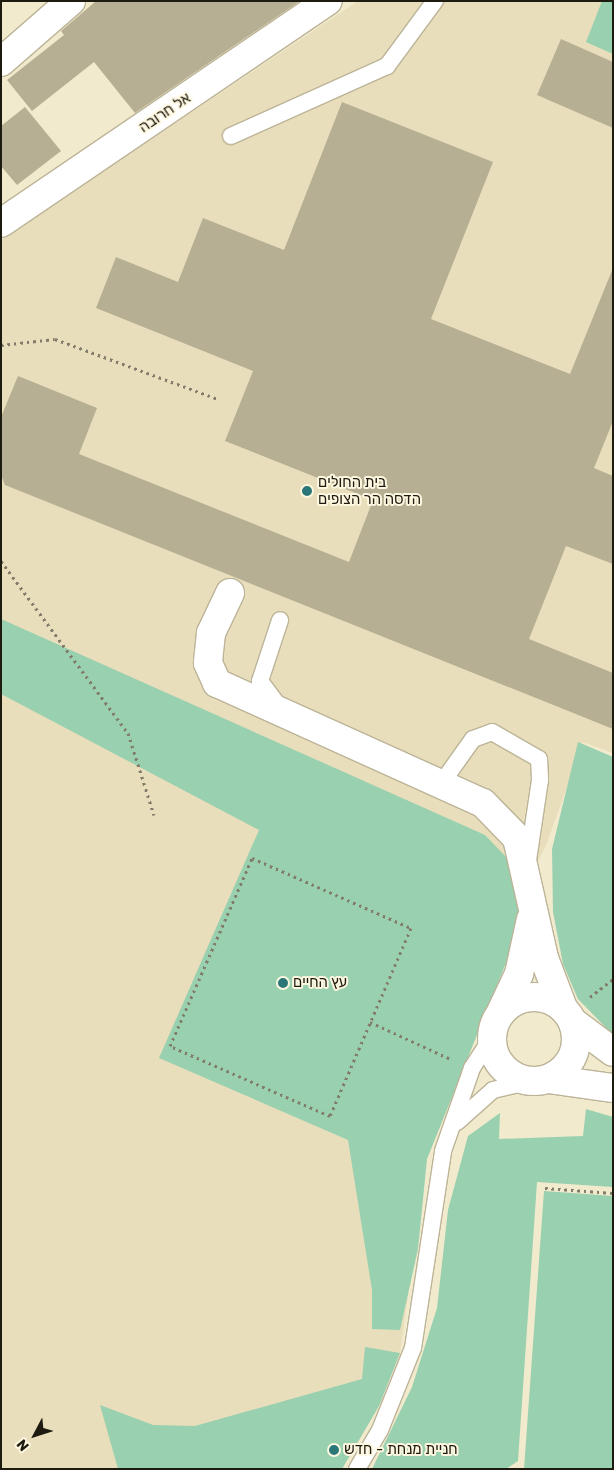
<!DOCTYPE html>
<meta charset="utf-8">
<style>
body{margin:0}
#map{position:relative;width:614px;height:1470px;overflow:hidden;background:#f2eacd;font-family:Rubik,"Noto Sans Hebrew",sans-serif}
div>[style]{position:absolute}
.built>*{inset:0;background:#e9debb}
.green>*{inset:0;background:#98d0b0}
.building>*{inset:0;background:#b7af94}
.path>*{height:3px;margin-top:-1.5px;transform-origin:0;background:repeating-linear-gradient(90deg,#827d6a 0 2.5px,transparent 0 6.5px)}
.roads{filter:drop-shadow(1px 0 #bcb498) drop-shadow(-1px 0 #bcb498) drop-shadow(0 1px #bcb498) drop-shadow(0 -1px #bcb498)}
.lane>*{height:16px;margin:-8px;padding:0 8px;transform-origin:8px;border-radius:8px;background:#fff}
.street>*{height:28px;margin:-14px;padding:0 14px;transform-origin:14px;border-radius:14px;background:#fff}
.street>.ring{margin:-14px;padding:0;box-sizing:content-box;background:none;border:28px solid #fff;border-radius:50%}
.dots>*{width:14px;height:14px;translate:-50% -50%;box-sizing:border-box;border:2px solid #fef7e0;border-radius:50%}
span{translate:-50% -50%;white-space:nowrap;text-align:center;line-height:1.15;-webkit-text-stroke:4px #fef7e0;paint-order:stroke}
.street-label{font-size:15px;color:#1d1a10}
.poi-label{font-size:15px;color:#1d1a10}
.left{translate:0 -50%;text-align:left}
.frame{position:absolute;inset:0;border:2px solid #1d1a10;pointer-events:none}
.north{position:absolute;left:10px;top:1410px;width:50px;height:50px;-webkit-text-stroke:4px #fef7e0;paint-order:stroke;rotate:230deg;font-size:14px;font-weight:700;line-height:20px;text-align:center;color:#1d1a10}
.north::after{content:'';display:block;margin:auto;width:18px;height:22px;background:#1d1a10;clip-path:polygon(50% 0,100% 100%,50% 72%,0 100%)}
</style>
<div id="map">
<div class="built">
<i style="clip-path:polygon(358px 1px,613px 1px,613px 753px,583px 742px,547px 843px,521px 897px,510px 953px,427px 1159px,400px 1353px,379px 1406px,342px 1469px,1px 1469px,1px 240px)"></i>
</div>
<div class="green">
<i style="clip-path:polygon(602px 1px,613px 1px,613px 54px,586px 42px)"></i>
<i style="clip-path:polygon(1px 619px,485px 835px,508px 859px,521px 898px,510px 953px,427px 1159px,418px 1249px,400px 1330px,372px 1329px,372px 1290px,348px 1140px,159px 1058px,259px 830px,1px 694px)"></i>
<i style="clip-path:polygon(578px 742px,613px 757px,613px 1035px,578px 999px,563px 964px,553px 912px,552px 849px)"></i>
<i style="clip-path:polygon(586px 1109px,613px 1117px,613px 1187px,537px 1182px,518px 1461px,506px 1469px,372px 1469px,412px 1387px,437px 1308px,448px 1210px,468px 1136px,500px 1113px,499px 1139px,583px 1136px)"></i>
<i style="clip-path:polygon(544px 1191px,613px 1196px,613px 1469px,524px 1469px)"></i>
<i style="clip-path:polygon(365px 1347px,400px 1353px,379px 1406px,342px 1469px,118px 1469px,100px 1405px,153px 1425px,195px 1426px,362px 1379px)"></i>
</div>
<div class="building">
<i style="clip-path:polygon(96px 1px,300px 1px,135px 113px,94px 62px,32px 111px,7px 80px,64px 35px,61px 31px)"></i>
<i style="clip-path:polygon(561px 39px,613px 62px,613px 128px,537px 95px)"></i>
<i style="clip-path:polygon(342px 102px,493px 162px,431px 319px,570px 374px,613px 268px,613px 421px,594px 468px,613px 476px,613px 564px,566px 546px,529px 639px,613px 673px,613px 729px,5px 485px,1px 475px,1px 417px,18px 376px,97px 408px,79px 454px,349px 562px,373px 500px,225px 441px,253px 371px,96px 308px,116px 257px,178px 282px,203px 218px,284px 250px)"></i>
<i style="clip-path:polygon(25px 107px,61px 151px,17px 185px,1px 166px,1px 126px)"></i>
</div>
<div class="path">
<i style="left:1px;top:345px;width:54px;rotate:-6.3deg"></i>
<i style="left:55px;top:339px;width:174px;rotate:20.2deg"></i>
<i style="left:1px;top:561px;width:214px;rotate:53.6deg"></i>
<i style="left:128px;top:733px;width:86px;rotate:72.4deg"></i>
<i style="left:252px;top:858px;width:174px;rotate:23.8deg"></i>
<i style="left:411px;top:928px;width:205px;rotate:113.3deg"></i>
<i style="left:330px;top:1116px;width:175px;rotate:-156.4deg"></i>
<i style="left:170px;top:1046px;width:205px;rotate:-66.4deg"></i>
<i style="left:590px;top:997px;width:29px;rotate:-38deg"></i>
<i style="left:370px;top:1022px;width:89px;rotate:24.6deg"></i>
<i style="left:545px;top:1188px;width:68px;rotate:4.2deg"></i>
</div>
<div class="roads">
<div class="lane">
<i style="left:231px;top:136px;width:171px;rotate:-24.2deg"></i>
<i style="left:387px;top:66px;width:81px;rotate:-53.6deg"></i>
<i style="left:278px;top:705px;width:30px;rotate:-127deg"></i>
<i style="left:260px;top:681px;width:64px;rotate:-71.8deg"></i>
<i style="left:441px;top:784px;width:55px;rotate:-54.6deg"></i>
<i style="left:473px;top:739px;width:20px;rotate:-20deg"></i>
<i style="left:492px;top:732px;width:54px;rotate:29.9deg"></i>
<i style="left:539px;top:759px;width:21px;rotate:87deg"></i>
<i style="left:540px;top:780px;width:81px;rotate:98.5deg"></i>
<i style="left:457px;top:1122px;width:48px;rotate:-41.6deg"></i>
<i style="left:493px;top:1090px;width:40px;rotate:-13deg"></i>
<i style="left:357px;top:1469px;width:45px;rotate:-59.5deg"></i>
<i style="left:380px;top:1430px;width:88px;rotate:-68.1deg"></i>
<i style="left:413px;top:1348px;width:199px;rotate:-81.3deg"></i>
<i style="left:443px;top:1151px;width:88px;rotate:-70.7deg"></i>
<i style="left:472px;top:1068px;width:35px;rotate:-57deg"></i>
</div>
<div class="street">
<i style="left:1px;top:62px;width:93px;rotate:-41.1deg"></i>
<i style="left:1px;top:223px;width:395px;rotate:-34.2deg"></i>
<i style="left:230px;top:593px;width:44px;rotate:115.4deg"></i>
<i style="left:211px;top:633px;width:30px;rotate:96deg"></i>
<i style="left:208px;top:663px;width:22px;rotate:66deg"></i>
<i style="left:217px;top:683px;width:292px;rotate:24.3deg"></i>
<i style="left:483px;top:803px;width:49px;rotate:45.8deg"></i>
<i style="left:517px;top:838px;width:123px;rotate:77.3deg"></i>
<i style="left:544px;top:958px;width:53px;rotate:69.2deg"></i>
<i class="ring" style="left:492px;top:997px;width:56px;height:56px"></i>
<i style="left:501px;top:1012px;width:42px;rotate:-64.7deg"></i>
<i style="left:519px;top:974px;width:56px;rotate:-77.7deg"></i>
<i style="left:573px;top:1022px;width:50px;rotate:36.9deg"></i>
<i style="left:548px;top:1079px;width:66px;rotate:7.9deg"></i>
</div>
</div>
<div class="dots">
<i style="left:307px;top:491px;background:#2b7678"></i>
<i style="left:283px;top:983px;background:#2b7678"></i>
<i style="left:334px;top:1450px;background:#2b7678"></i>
</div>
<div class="street-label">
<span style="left:165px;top:113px;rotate:-34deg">אל חרובה</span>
</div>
<div class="poi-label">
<span class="left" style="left:318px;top:491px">בית החולים<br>הדסה הר הצופים</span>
<span class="left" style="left:293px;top:983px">עץ החיים</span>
<span class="left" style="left:344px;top:1450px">חניית מנחת - חדש</span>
</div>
<div class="frame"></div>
<div class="north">N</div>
</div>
